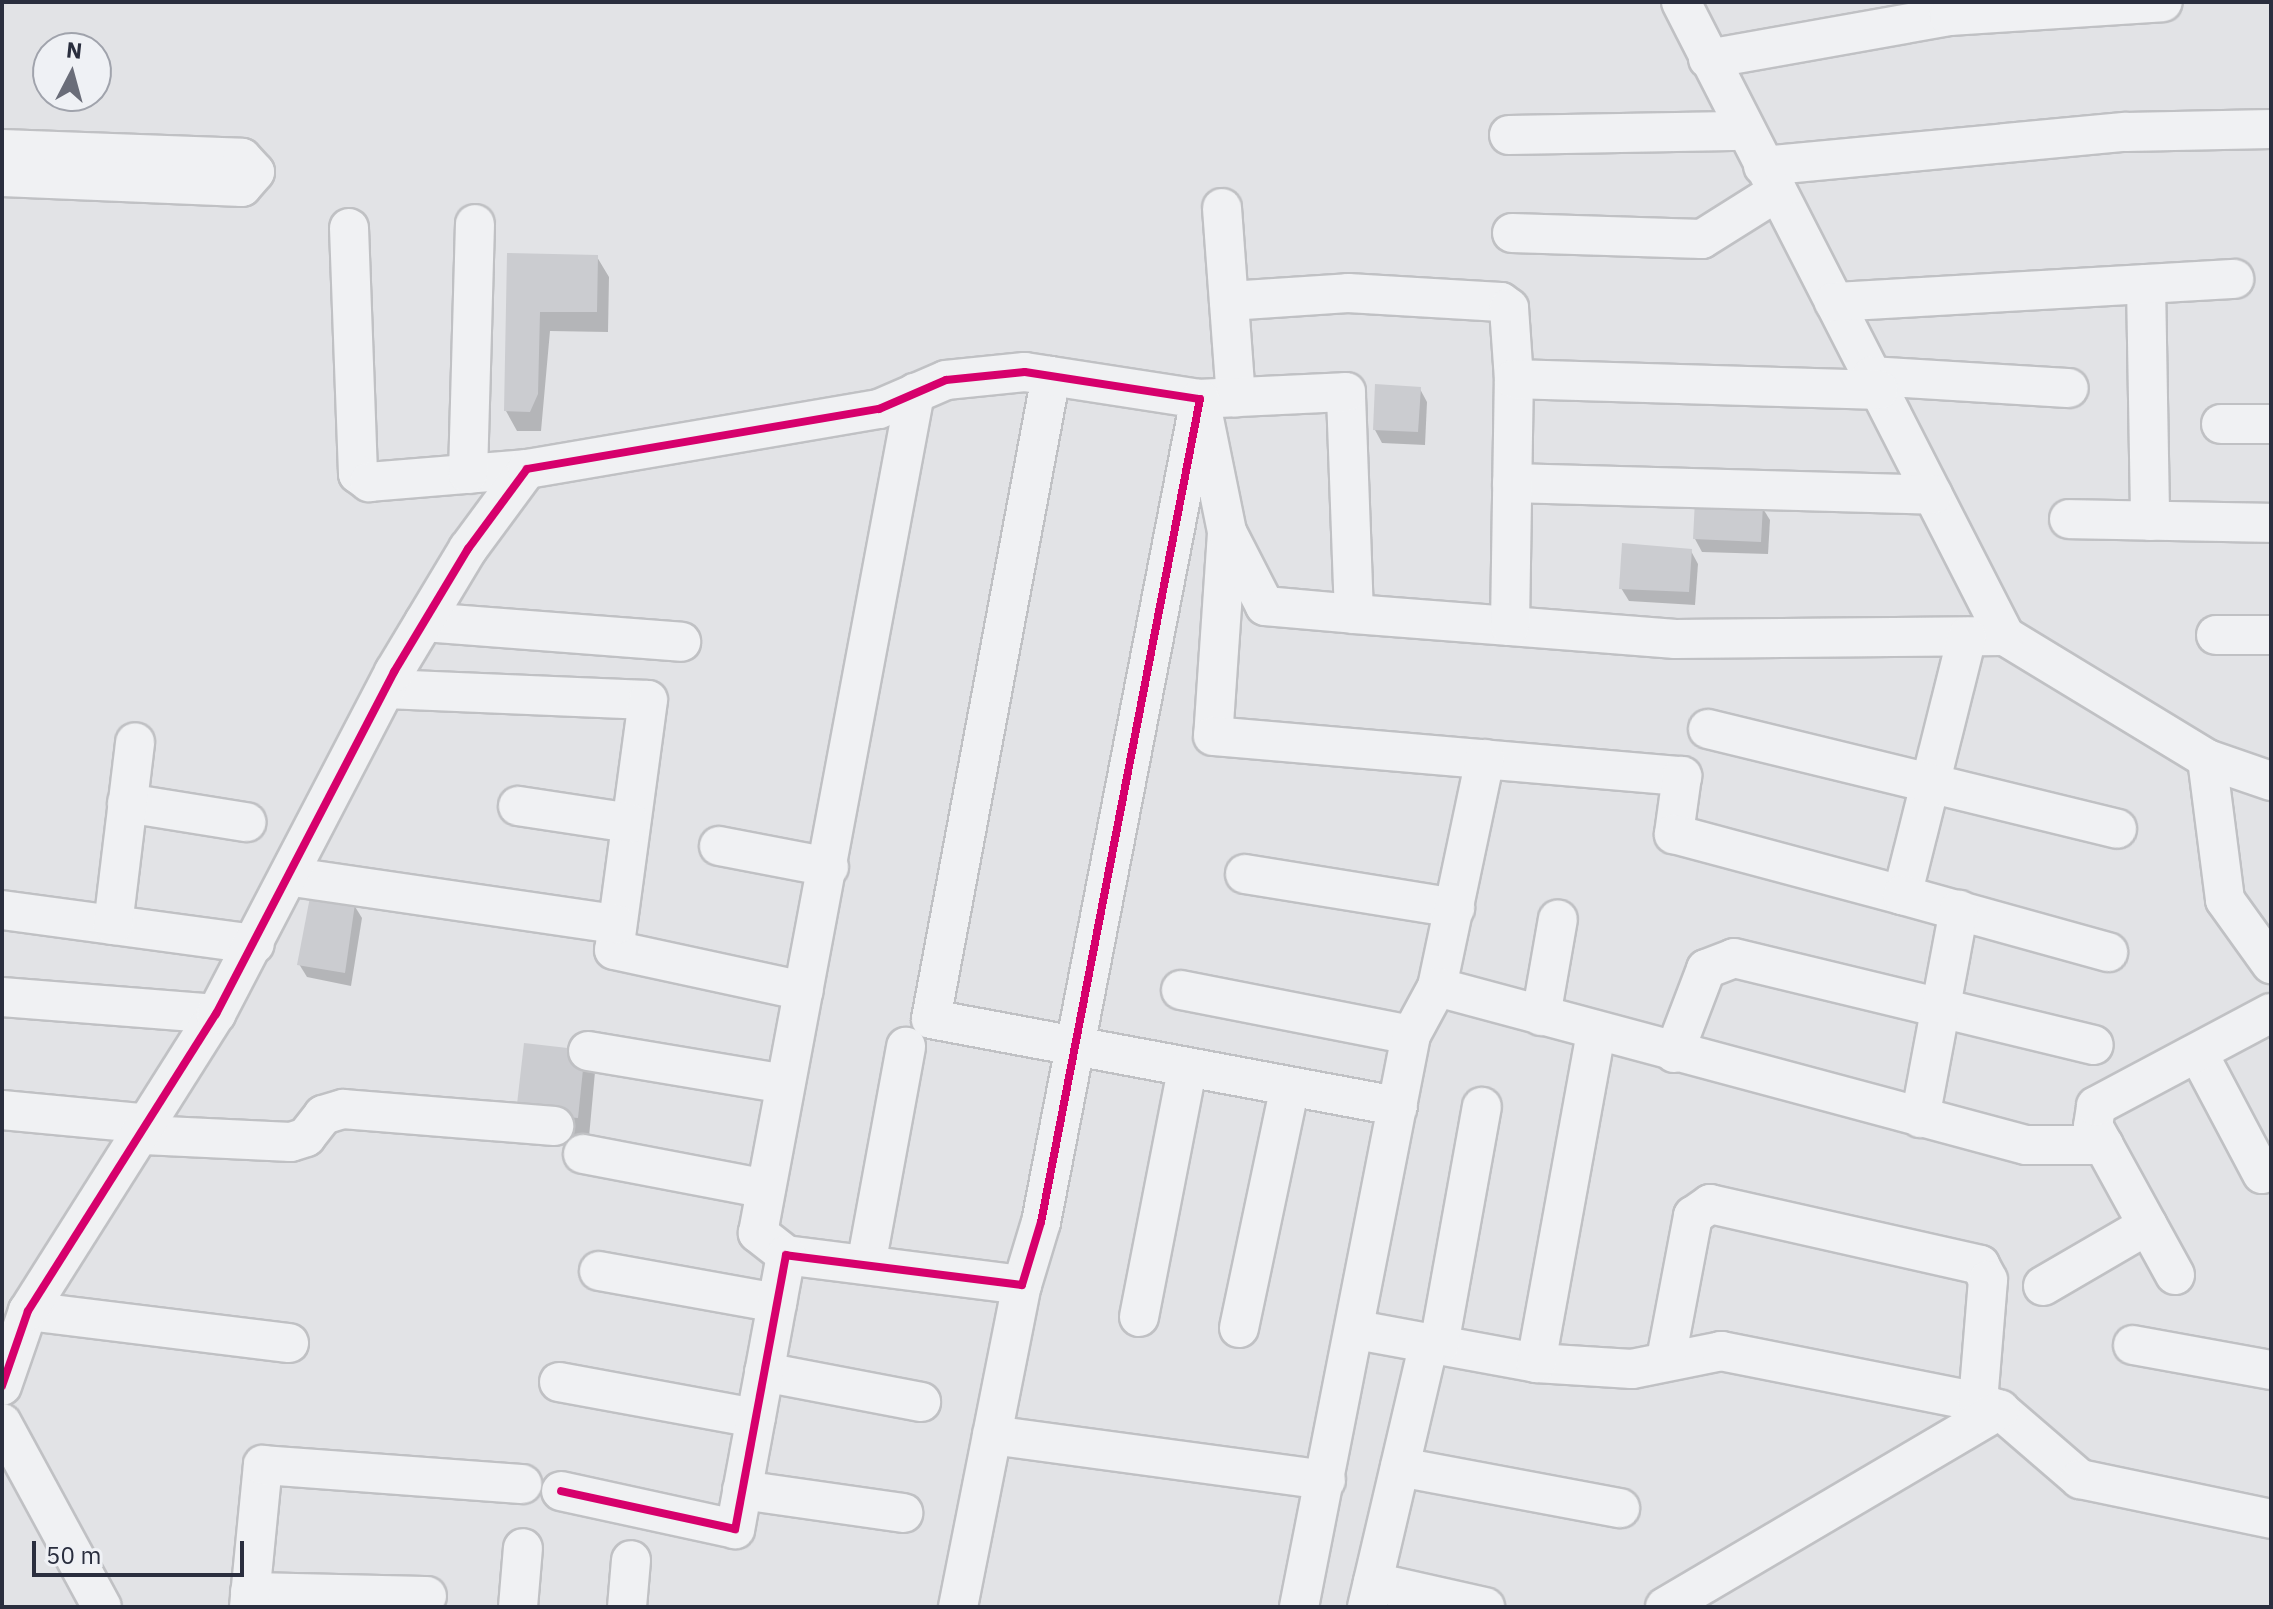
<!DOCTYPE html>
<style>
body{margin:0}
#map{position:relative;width:2273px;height:1609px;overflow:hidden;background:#e2e3e6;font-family:"IBM Plex Sans",sans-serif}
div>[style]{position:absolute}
.shadow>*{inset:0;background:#0003}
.building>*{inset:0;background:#cbccd0}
.roads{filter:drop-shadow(2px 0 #c0c1c4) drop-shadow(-2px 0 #c0c1c4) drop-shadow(0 2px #c0c1c4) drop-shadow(0 -2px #c0c1c4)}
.minor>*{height:38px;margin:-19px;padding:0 19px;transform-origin:19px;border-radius:19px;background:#f0f1f3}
.cycleway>*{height:8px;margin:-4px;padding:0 4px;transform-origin:4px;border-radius:4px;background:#d6006c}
span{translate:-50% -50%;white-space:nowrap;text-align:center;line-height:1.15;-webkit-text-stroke:6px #eff1f5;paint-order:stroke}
.frame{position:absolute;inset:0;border:4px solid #2a2e3e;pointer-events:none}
.north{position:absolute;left:32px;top:32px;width:80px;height:80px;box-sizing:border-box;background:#eff1f5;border:2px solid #a0a3ac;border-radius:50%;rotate:6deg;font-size:22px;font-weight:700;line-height:32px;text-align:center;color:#2a2e3e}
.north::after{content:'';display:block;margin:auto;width:28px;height:36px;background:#6a6d79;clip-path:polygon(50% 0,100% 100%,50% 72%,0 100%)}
.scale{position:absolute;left:32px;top:1541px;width:212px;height:36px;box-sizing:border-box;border:4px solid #2a2e3e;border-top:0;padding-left:10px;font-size:24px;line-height:28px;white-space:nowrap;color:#2a2e3e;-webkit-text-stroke:6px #eff1f5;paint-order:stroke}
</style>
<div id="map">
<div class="shadow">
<i style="clip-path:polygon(509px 255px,597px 257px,609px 277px,608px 332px,550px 331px,541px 431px,517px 431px,506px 411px)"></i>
<i style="clip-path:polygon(1420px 389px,1427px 402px,1425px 445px,1382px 443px,1375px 430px)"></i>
<i style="clip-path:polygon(1762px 507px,1770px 520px,1768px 554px,1702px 552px,1695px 539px)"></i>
<i style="clip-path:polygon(1691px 551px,1698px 564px,1695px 605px,1629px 601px,1621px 588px)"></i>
<i style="clip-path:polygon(354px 905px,362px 918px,351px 986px,307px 977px,299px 964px)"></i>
<i style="clip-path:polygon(584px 1052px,595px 1072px,589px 1137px,529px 1133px)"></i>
</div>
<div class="building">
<i style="clip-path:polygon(507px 253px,598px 255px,597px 312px,540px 312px,538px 394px,530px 412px,504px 411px)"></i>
<i style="clip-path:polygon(1375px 384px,1421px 387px,1418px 432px,1373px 430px)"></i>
<i style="clip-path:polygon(1695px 500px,1763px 505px,1761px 542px,1693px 539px)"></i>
<i style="clip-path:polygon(1622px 543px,1692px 549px,1689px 592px,1619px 589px)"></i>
<i style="clip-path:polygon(310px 897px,355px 904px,345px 973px,297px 965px)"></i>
<i style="clip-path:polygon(524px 1043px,585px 1050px,578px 1118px,516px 1113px)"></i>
</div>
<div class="roads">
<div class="minor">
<i style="left:1681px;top:2px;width:712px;rotate:62.93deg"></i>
<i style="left:2005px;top:636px;width:237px;rotate:31.3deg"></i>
<i style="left:2207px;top:759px;width:68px;rotate:19deg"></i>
<i style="left:1708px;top:59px;width:245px;rotate:-10.1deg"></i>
<i style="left:1949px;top:16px;width:214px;rotate:-3.7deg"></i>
<i style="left:1509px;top:135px;width:237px;rotate:-1deg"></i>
<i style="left:2px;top:149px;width:240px;rotate:2.1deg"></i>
<i style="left:242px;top:158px;width:19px;rotate:47deg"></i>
<i style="left:255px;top:172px;width:20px;rotate:131deg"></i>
<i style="left:242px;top:187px;width:240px;rotate:-177.6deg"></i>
<i style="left:1763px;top:166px;width:365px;rotate:-5.4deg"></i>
<i style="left:2126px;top:132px;width:145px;rotate:-1.2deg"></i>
<i style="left:1222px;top:208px;width:190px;rotate:85.8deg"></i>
<i style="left:349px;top:228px;width:246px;rotate:87.9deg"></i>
<i style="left:358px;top:474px;width:14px;rotate:36deg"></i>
<i style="left:369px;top:482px;width:159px;rotate:-4.7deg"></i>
<i style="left:1512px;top:233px;width:190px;rotate:1.8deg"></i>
<i style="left:1702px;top:239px;width:89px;rotate:-32.1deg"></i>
<i style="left:2146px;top:284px;width:237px;rotate:89deg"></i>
<i style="left:1229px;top:301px;width:119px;rotate:-3.8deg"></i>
<i style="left:1348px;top:293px;width:153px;rotate:3.4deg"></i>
<i style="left:1501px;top:302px;width:10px;rotate:37deg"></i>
<i style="left:1509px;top:308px;width:71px;rotate:86deg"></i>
<i style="left:1834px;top:302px;width:401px;rotate:-3.3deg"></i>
<i style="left:1051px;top:376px;width:654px;rotate:100.57deg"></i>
<i style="left:931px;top:1019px;width:475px;rotate:10.6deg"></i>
<i style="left:1872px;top:376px;width:197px;rotate:3.5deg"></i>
<i style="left:2221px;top:424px;width:50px"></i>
<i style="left:468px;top:474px;width:250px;rotate:-88.4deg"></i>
<i style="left:1512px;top:483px;width:421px;rotate:1.6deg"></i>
<i style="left:2069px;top:519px;width:202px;rotate:1.1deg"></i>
<i style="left:1227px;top:533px;width:203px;rotate:93.9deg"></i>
<i style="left:1213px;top:736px;width:471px;rotate:4.9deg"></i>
<i style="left:1682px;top:776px;width:59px;rotate:97.9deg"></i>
<i style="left:1674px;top:834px;width:236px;rotate:15deg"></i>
<i style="left:1354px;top:614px;width:222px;rotate:-92.1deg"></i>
<i style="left:1346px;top:392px;width:146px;rotate:177.3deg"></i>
<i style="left:1200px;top:399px;width:136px;rotate:78.5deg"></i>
<i style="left:1227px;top:532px;width:83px;rotate:62.8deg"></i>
<i style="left:1265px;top:606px;width:89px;rotate:5.1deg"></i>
<i style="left:1354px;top:614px;width:156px;rotate:4.4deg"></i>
<i style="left:1510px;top:626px;width:166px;rotate:4.5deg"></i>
<i style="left:1675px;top:639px;width:330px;rotate:-0.5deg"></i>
<i style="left:424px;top:622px;width:258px;rotate:4.4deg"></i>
<i style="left:1510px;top:626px;width:247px;rotate:-89.1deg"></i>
<i style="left:1514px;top:379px;width:365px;rotate:1.7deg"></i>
<i style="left:2216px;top:635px;width:55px"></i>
<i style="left:1967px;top:637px;width:266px;rotate:104.1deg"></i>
<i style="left:1902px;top:895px;width:214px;rotate:15.5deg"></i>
<i style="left:386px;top:689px;width:262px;rotate:2.4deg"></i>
<i style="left:648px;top:700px;width:252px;rotate:97.7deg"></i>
<i style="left:614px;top:950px;width:194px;rotate:12.2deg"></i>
<i style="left:1708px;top:729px;width:421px;rotate:13.7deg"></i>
<i style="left:2207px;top:759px;width:142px;rotate:82.7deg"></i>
<i style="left:2225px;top:900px;width:79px;rotate:54.3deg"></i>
<i style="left:127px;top:803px;width:121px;rotate:9.1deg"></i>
<i style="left:518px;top:806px;width:114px;rotate:8.6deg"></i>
<i style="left:719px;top:846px;width:112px;rotate:10.8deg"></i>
<i style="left:1245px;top:874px;width:213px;rotate:9.2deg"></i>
<i style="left:293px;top:877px;width:327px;rotate:8.3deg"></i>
<i style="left:2px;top:910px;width:255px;rotate:7.7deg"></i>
<i style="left:113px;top:925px;width:184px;rotate:-83.1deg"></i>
<i style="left:1437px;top:987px;width:233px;rotate:-78.1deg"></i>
<i style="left:1181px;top:990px;width:234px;rotate:11.1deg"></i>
<i style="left:2px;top:997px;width:215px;rotate:4.5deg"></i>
<i style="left:1541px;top:1016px;width:98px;rotate:-80.1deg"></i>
<i style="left:588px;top:1051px;width:200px;rotate:9.5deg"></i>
<i style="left:1674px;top:1053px;width:90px;rotate:-69.1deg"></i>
<i style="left:1706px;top:969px;width:30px;rotate:-21deg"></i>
<i style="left:1734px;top:958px;width:370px;rotate:13.6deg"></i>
<i style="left:2198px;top:1053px;width:137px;rotate:62.1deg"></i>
<i style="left:2px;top:1110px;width:149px;rotate:5.4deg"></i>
<i style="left:1920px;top:1118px;width:212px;rotate:-79.4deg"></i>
<i style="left:144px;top:1135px;width:147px;rotate:2.7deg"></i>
<i style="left:291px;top:1142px;width:16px;rotate:-18deg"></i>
<i style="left:306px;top:1137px;width:28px;rotate:-52deg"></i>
<i style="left:323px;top:1115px;width:21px;rotate:-17deg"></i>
<i style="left:343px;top:1109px;width:212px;rotate:4.6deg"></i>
<i style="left:583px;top:1154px;width:186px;rotate:10.8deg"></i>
<i style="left:786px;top:1255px;width:36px;rotate:-142deg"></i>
<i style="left:758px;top:1233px;width:855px;rotate:-79.41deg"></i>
<i style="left:866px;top:1265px;width:222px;rotate:-79.6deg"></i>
<i style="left:599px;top:1271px;width:181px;rotate:10.2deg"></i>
<i style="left:2175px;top:1275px;width:170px;rotate:-118.8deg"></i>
<i style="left:2093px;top:1126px;width:20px;rotate:-81deg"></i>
<i style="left:2096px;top:1106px;width:198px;rotate:-28deg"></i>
<i style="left:2043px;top:1286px;width:121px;rotate:-30.2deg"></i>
<i style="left:28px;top:1311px;width:263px;rotate:7deg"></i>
<i style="left:1139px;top:1317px;width:253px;rotate:-79deg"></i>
<i style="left:1239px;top:1328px;width:246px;rotate:-78.1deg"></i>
<i style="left:1357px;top:1330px;width:182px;rotate:10.4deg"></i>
<i style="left:1536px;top:1363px;width:96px;rotate:3.6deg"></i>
<i style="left:1632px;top:1369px;width:91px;rotate:-11.4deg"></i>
<i style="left:1721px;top:1351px;width:262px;rotate:11.2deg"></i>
<i style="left:1978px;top:1402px;width:23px;rotate:20deg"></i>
<i style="left:2000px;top:1410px;width:106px;rotate:40.8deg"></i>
<i style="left:2080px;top:1479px;width:195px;rotate:11.8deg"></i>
<i style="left:1439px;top:1345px;width:242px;rotate:-79.8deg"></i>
<i style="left:2133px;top:1345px;width:140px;rotate:10.3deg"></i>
<i style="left:1666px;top:1359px;width:146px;rotate:-79.3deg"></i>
<i style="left:1693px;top:1216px;width:21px;rotate:-35deg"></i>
<i style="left:1710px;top:1204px;width:277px;rotate:12.7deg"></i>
<i style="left:1980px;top:1265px;width:17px;rotate:62deg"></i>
<i style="left:1988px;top:1280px;width:122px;rotate:94.7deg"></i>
<i style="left:1536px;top:1363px;width:336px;rotate:-79.7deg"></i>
<i style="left:764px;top:1372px;width:160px;rotate:10.8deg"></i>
<i style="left:559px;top:1382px;width:200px;rotate:10.4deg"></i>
<i style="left:2px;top:1386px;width:79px;rotate:-70.9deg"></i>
<i style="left:28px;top:1311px;width:352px;rotate:-57.7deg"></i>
<i style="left:216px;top:1014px;width:386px;rotate:-62.5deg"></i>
<i style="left:394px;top:672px;width:144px;rotate:-59deg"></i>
<i style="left:468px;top:549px;width:99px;rotate:-53.6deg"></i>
<i style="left:527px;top:469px;width:357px;rotate:-9.7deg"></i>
<i style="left:879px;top:409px;width:73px;rotate:-23.4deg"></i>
<i style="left:946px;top:380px;width:79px;rotate:-5.8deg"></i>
<i style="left:1025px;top:372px;width:177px;rotate:8.8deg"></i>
<i style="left:1200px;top:399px;width:838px;rotate:100.93deg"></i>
<i style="left:1041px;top:1222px;width:66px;rotate:106.8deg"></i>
<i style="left:1022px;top:1285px;width:238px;rotate:-172.8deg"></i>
<i style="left:786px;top:1255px;width:279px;rotate:100.5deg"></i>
<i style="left:735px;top:1529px;width:178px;rotate:-167.7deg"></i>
<i style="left:2px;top:1423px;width:209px;rotate:61.5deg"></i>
<i style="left:992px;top:1435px;width:337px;rotate:7.7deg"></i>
<i style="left:1400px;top:1467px;width:224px;rotate:10.6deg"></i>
<i style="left:742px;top:1490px;width:163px;rotate:8.1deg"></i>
<i style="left:1373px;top:1582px;width:115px;rotate:12.6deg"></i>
<i style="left:250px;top:1592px;width:177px;rotate:1.3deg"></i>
<i style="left:249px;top:1607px;width:143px;rotate:-84.4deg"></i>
<i style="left:263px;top:1465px;width:260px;rotate:4.2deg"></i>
<i style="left:518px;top:1607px;width:59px;rotate:-85.2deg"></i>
<i style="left:627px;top:1607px;width:47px;rotate:-85.1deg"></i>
<i style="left:958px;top:1607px;width:328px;rotate:-78.8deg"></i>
<i style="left:1299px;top:1607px;width:583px;rotate:-78.92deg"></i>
<i style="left:1411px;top:1035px;width:55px;rotate:-61.6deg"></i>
<i style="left:1437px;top:987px;width:610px;rotate:15.02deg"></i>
<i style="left:2026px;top:1145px;width:78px"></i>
<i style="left:1367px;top:1607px;width:271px;rotate:-76.8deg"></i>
<i style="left:1665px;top:1607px;width:389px;rotate:-30.5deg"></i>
</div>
</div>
<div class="cycleway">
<i style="left:2px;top:1386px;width:79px;rotate:-70.9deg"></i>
<i style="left:28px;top:1311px;width:352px;rotate:-57.7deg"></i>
<i style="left:216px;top:1014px;width:386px;rotate:-62.5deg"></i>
<i style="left:394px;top:672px;width:144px;rotate:-59deg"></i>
<i style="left:468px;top:549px;width:99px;rotate:-53.6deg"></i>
<i style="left:527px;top:469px;width:357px;rotate:-9.7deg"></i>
<i style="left:879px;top:409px;width:73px;rotate:-23.4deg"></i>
<i style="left:946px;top:380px;width:79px;rotate:-5.8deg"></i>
<i style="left:1025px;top:372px;width:177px;rotate:8.8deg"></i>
<i style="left:1200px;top:399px;width:838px;rotate:100.93deg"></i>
<i style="left:1041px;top:1222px;width:66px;rotate:106.8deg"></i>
<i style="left:1022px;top:1285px;width:238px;rotate:-172.8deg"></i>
<i style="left:786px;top:1255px;width:279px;rotate:100.5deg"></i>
<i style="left:735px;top:1529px;width:178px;rotate:-167.7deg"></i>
</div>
<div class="frame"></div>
<div class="north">N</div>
<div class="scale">50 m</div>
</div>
